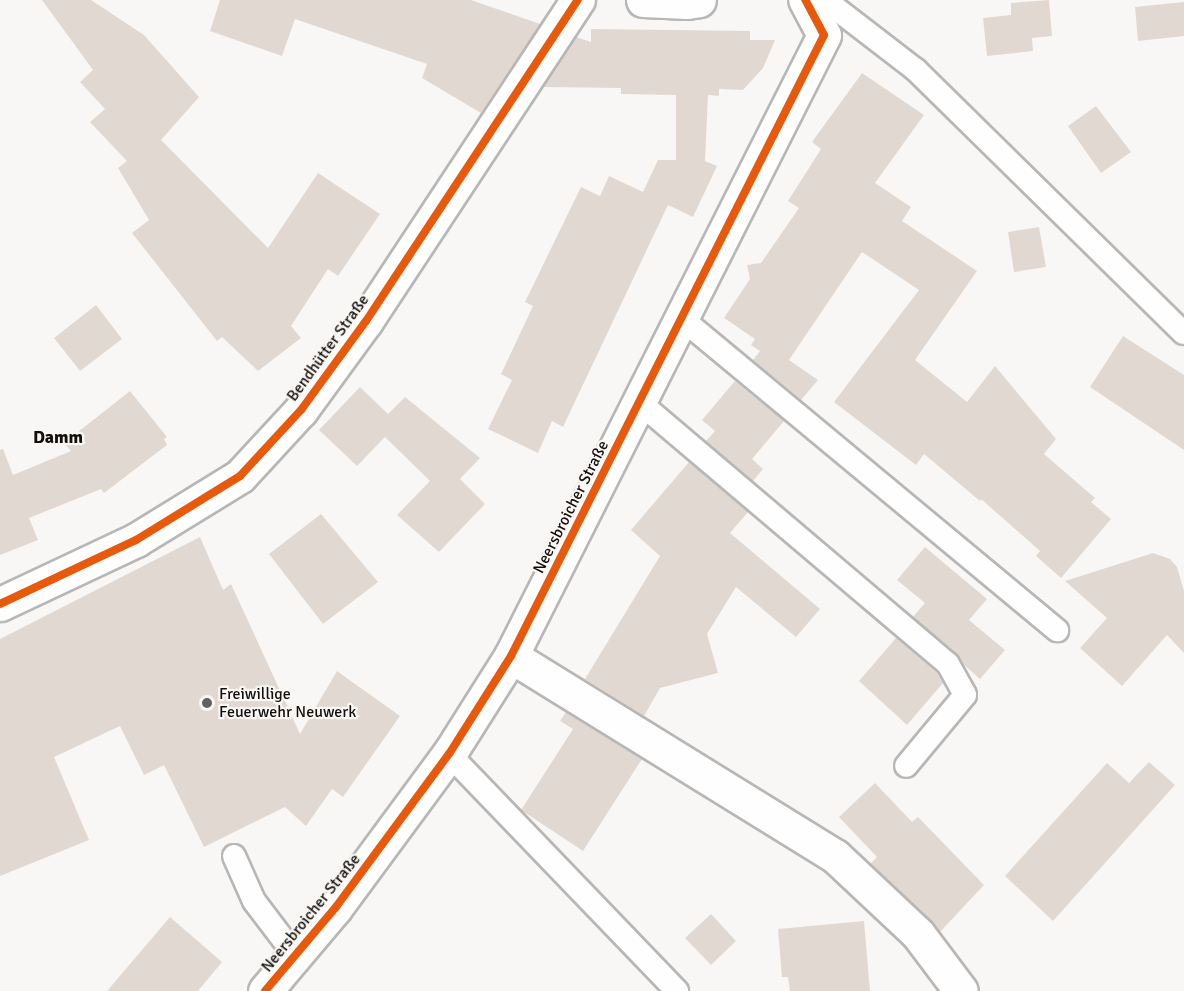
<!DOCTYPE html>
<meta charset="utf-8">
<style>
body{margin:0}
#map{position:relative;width:1184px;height:991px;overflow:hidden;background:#f9f7f5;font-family:Signika,sans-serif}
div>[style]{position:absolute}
.building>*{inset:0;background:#e1d9d1}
.roads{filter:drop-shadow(2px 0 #b9b7b5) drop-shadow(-2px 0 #b9b7b5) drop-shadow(0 2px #b9b7b5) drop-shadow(0 -2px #b9b7b5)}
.service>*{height:22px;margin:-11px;padding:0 11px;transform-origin:11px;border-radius:11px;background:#fefefe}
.minor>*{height:33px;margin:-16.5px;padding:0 16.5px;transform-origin:16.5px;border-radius:16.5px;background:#fefefe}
.tertiary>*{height:33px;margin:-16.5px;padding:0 16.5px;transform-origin:16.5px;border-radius:16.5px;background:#fefefe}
.cycleway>*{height:8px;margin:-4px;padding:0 4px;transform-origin:4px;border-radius:4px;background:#e8590c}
.dots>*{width:16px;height:16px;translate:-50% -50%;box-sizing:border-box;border:3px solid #fbf7f3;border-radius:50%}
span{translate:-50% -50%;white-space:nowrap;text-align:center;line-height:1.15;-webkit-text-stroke:4.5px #fbf7f3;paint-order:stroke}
.street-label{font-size:16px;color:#11100f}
.poi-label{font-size:16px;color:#11100f}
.left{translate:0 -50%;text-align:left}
.neighbourhood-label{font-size:18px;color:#11100f;font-weight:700}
</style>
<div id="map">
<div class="building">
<i style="clip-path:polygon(42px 0,91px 0,144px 35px,199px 97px,161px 140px,268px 248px,318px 173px,380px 214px,338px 276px,328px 269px,291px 326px,301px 338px,258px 371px,222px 337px,217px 341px,132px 233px,149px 220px,118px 168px,127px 161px,90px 122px,105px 109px,80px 82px,93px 70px)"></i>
<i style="clip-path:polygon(220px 0,471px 0,540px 24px,481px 113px,422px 78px,427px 64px,295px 19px,282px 56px,210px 31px)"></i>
<i style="clip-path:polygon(1049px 0,1052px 36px,1032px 38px,1033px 51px,987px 56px,983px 18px,1011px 15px,1011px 3px)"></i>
<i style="clip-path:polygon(1184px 2px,1184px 36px,1138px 41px,1135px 7px)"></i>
<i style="clip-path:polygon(591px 29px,750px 31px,750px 40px,775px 40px,763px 68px,743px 90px,719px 89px,719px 96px,708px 95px,705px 161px,717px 166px,693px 217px,668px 205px,563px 427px,552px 421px,538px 453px,488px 429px,512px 380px,501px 374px,533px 306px,525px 302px,581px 187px,600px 196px,609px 176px,643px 192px,658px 160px,676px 160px,676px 95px,621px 94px,621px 88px,543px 87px,576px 37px,591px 42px)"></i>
<i style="clip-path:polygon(862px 73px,924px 115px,875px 183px,911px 207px,902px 221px,977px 271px,915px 360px,967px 402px,995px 366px,1056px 439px,1044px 454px,1095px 498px,1091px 502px,1111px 519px,1061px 578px,1036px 556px,1040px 551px,981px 499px,980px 501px,924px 454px,916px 465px,834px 402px,919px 290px,862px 252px,789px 360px,818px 380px,801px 400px,753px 360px,760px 351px,751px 345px,755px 339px,724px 318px,750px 279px,747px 265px,761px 263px,799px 208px,788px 201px,821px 149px,812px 142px)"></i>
<i style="clip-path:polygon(1096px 106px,1131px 152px,1101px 173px,1068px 126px)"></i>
<i style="clip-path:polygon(1039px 227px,1046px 267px,1014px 272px,1008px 232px)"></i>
<i style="clip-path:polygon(96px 305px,122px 339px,80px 371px,54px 338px)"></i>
<i style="clip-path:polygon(1123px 336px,1184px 375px,1184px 450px,1090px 387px)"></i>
<i style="clip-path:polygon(735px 381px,784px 421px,752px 459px,763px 469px,753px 481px,706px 441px,715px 431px,702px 420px)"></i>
<i style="clip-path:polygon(360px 387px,388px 414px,405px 397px,480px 458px,460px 479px,485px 504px,439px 552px,397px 515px,430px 481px,385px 437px,357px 466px,319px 430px)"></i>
<i style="clip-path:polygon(130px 391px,167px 437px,164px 439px,167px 445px,104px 493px,101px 489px,29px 518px,38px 540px,0 555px,0 450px,3px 449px,13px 475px,71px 451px,64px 443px)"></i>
<i style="clip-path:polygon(689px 462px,748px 512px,730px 533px,820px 609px,796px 637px,736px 587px,707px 634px,718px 673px,660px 688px,644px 716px,585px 679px,660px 556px,631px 530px)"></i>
<i style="clip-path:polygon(321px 514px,378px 582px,323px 624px,269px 554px)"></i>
<i style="clip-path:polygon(200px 537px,223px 590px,231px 584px,300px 734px,337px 671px,400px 716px,343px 797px,332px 789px,306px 826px,285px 807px,204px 847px,164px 765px,144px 775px,120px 726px,54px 757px,89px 840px,0 876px,0 639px)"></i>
<i style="clip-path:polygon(925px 547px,987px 599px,969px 620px,1005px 650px,980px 679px,963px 664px,957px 654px,913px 617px,925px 603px,897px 580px)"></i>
<i style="clip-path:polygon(1153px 553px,1170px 559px,1177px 567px,1184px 591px,1184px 653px,1167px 635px,1122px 686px,1080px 648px,1107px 618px,1065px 581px)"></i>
<i style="clip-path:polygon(896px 638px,937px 673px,943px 683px,907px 725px,859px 681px)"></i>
<i style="clip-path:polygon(566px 712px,642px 759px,583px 851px,521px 810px,573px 729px,560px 721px)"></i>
<i style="clip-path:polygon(1149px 762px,1175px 785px,1053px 921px,1005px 876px,1107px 763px,1129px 783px)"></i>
<i style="clip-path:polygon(875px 783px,912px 822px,918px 817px,984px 885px,940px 932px,870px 864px,877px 857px,839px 817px)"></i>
<i style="clip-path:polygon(711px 914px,736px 941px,711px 965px,685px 938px)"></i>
<i style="clip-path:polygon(170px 917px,222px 962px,198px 991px,107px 991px)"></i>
<i style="clip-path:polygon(864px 921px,870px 991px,790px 991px,788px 977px,782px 977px,778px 929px)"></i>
</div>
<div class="roads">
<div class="service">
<i style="left:825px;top:0;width:115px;rotate:37.6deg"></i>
<i style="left:916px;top:70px;width:375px;rotate:44.5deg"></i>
<i style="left:681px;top:318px;width:489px;rotate:39.7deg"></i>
<i style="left:639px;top:402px;width:405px;rotate:40.3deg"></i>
<i style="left:948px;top:664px;width:35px;rotate:61deg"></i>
<i style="left:965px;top:695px;width:92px;rotate:129.7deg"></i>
<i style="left:449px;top:754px;width:329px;rotate:46.1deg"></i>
<i style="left:234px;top:856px;width:49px;rotate:66deg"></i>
<i style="left:254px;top:901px;width:68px;rotate:52.8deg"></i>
</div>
<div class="minor">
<i style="left:0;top:604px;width:150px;rotate:-25.2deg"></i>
<i style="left:136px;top:540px;width:122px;rotate:-31.6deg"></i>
<i style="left:240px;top:476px;width:90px;rotate:-47.3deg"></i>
<i style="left:301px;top:410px;width:110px;rotate:-53.9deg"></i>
<i style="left:366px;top:321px;width:385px;rotate:-56.6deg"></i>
<i style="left:511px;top:656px;width:381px;rotate:31.7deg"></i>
<i style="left:835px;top:856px;width:114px;rotate:43.2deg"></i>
<i style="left:918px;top:934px;width:71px;rotate:53deg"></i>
<i style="left:265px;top:991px;width:110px;rotate:-49.8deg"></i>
<i style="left:336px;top:907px;width:190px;rotate:-53.6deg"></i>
<i style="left:449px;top:754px;width:116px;rotate:-57.7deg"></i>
<i style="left:511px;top:656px;width:695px;rotate:-63.25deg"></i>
<i style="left:824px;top:35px;width:40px;rotate:-118deg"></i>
</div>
<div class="tertiary">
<i style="left:643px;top:0;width:44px;rotate:2.6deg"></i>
<i style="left:687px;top:2px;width:12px;rotate:-9deg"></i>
</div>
</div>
<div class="cycleway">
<i style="left:0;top:604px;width:150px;rotate:-25.2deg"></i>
<i style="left:136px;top:540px;width:122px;rotate:-31.6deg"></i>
<i style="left:240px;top:476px;width:90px;rotate:-47.3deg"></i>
<i style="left:301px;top:410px;width:110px;rotate:-53.9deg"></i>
<i style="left:366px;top:321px;width:385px;rotate:-56.6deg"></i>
<i style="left:265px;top:991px;width:110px;rotate:-49.8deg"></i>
<i style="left:336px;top:907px;width:190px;rotate:-53.6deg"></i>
<i style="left:449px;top:754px;width:116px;rotate:-57.7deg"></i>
<i style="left:511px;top:656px;width:695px;rotate:-63.25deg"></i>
<i style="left:824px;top:35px;width:40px;rotate:-118deg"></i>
</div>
<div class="dots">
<i style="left:207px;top:703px;background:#626160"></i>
</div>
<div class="street-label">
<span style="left:328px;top:348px;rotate:-54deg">Bendhütter Straße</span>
<span style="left:571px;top:507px;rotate:-63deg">Neersbroicher Straße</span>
<span style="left:311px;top:913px;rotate:-51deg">Neersbroicher Straße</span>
</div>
<div class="poi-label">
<span class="left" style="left:219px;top:703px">Freiwillige<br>Feuerwehr Neuwerk</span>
</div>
<div class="neighbourhood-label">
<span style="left:58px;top:437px">Damm</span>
</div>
</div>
